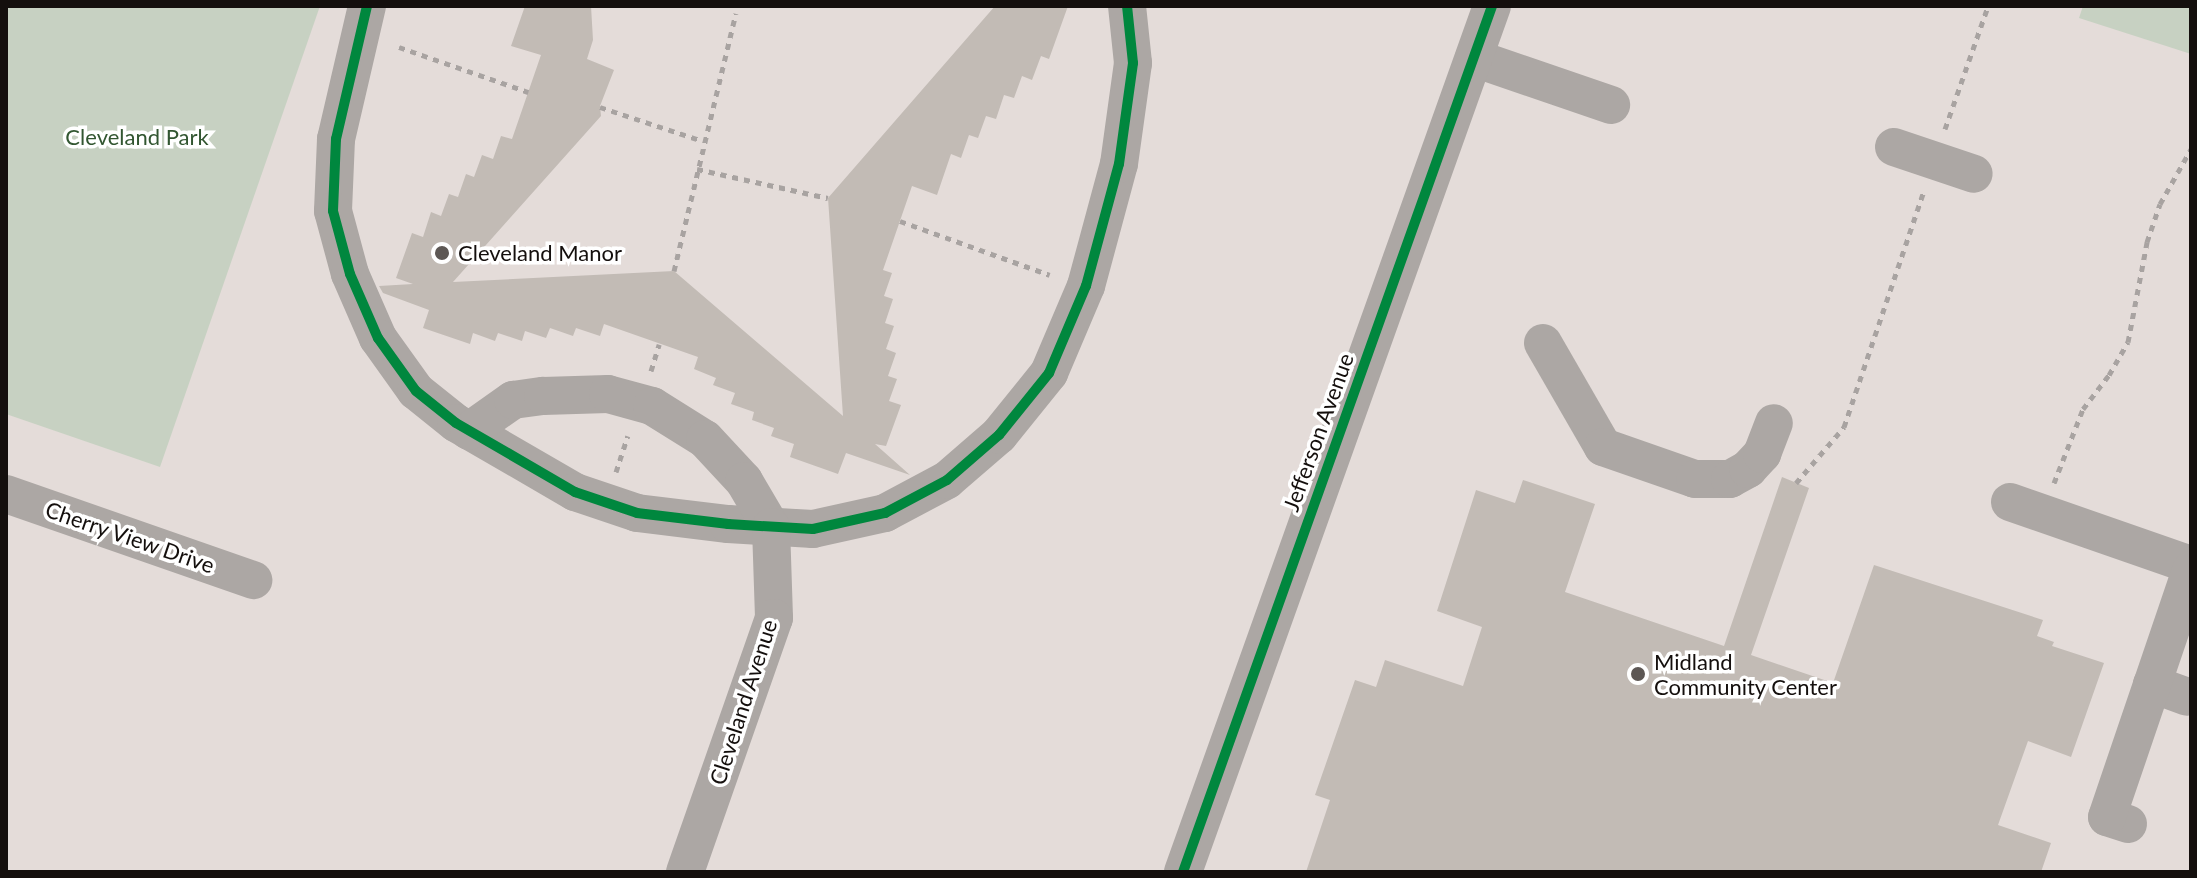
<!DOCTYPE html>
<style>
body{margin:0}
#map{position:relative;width:2197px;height:878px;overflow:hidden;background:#e4dcd9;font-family:Lato,sans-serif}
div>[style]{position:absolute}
.green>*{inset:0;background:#c7d1c2}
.building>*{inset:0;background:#c2bbb5}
.path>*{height:5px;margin-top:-2.5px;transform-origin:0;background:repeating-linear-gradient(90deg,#a8a3a1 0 6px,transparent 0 12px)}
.minor>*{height:38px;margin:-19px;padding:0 19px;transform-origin:19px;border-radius:19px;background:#aca7a4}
.cycleway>*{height:10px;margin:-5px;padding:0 5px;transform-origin:5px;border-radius:5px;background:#00873e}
.dots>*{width:22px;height:22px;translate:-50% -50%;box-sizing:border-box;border:4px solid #fff;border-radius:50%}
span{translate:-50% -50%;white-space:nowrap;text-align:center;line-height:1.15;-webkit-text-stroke:7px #fff;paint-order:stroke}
.park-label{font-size:22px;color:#325631}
.poi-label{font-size:22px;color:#140f0d}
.left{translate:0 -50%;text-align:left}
.street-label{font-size:22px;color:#140f0d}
.frame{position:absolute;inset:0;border:8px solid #140f0d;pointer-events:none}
</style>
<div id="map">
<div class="green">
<i style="clip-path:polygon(9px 6px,320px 6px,160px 467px,6px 414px,6px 15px)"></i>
<i style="clip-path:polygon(2083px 6px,2191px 6px,2191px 54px,2079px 18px)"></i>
</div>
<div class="building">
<i style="clip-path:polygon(525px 6px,591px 6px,593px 40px,587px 59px,614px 70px,600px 106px,601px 116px,453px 282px,674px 271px,843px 416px,828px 198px,995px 6px,1068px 6px,1049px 59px,1041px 56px,1032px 80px,1022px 76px,1014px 98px,1004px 95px,996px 119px,986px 116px,978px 138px,969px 135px,961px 158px,951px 154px,937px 195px,912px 186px,883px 270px,892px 273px,884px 296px,893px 299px,885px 323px,894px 326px,886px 349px,896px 353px,888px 376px,897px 379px,889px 401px,901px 405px,886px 446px,875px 444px,910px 475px,846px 453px,838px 474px,790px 457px,794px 444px,771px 436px,774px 428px,752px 420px,754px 412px,731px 404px,735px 393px,713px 385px,716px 378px,694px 369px,698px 357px,604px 324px,600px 336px,576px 328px,573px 336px,550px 328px,546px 338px,525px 331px,522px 341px,498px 333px,495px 341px,473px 333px,470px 344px,423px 328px,429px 310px,383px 293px,379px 286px,413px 284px,396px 278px,412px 233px,423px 237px,431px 212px,441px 216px,449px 194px,458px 197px,466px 174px,474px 177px,482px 155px,493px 159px,501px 136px,512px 139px,541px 55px,511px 46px)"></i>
<i style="clip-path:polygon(1782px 477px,1809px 488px,1751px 655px,1833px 683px,1874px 565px,2043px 620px,2037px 636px,2054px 642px,2052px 646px,2104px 663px,2071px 757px,2028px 741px,1998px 825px,2051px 843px,2041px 872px,1306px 872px,1330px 800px,1315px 795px,1355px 680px,1376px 687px,1385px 660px,1463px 686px,1482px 627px,1437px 611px,1476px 490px,1515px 503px,1523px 480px,1595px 504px,1565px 592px,1724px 646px)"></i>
</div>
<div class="path">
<i style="left:399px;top:47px;width:137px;rotate:19.2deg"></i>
<i style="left:600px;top:107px;width:108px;rotate:18.3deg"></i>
<i style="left:1945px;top:129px;width:130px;rotate:-70.7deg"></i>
<i style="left:697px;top:169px;width:134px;rotate:12.5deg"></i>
<i style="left:900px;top:221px;width:159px;rotate:19.8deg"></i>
<i style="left:674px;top:271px;width:265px;rotate:-76.5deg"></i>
<i style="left:651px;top:371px;width:28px;rotate:-73deg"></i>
<i style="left:616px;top:472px;width:38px;rotate:-72deg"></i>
<i style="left:1796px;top:483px;width:74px;rotate:-49.4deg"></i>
<i style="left:1844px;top:427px;width:249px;rotate:-71.3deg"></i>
<i style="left:2054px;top:483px;width:79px;rotate:-68.6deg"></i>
<i style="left:2083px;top:409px;width:43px;rotate:-52.6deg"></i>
<i style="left:2109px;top:375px;width:38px;rotate:-60deg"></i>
<i style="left:2128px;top:342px;width:102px;rotate:-79.2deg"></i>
<i style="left:2147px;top:242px;width:40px;rotate:-71.1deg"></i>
<i style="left:2160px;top:204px;width:63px;rotate:-60.6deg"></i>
</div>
<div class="minor">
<i style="left:367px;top:6px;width:137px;rotate:103.1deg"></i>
<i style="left:336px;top:139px;width:72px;rotate:92.4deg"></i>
<i style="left:333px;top:211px;width:65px;rotate:74.9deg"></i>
<i style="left:350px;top:274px;width:70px;rotate:66.4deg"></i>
<i style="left:378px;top:338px;width:65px;rotate:54.4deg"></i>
<i style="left:416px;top:391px;width:51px;rotate:38.7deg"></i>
<i style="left:456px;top:423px;width:138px;rotate:30.1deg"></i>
<i style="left:575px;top:492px;width:65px;rotate:18.7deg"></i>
<i style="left:637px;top:513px;width:92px;rotate:6.9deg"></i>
<i style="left:728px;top:524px;width:85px;rotate:3.4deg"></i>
<i style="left:813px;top:529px;width:74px;rotate:-12.5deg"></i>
<i style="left:885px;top:513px;width:70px;rotate:-28deg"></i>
<i style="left:947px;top:480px;width:69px;rotate:-40.9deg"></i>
<i style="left:999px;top:435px;width:80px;rotate:-51.1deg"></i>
<i style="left:1049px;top:373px;width:95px;rotate:-67deg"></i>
<i style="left:1086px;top:286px;width:126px;rotate:-74.9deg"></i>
<i style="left:1119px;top:164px;width:102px;rotate:-82.1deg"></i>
<i style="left:1133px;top:63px;width:57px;rotate:-96deg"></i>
<i style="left:1474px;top:58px;width:145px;rotate:18.9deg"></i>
<i style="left:1894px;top:147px;width:84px;rotate:18.6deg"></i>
<i style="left:1543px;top:343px;width:120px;rotate:60deg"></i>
<i style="left:1603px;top:447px;width:97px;rotate:19.2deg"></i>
<i style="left:1695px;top:479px;width:35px"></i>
<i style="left:1730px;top:479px;width:21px;rotate:-29deg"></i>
<i style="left:1748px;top:469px;width:21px;rotate:-47deg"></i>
<i style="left:1762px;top:454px;width:33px;rotate:-69deg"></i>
<i style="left:469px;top:431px;width:54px;rotate:-35.2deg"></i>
<i style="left:513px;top:400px;width:30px;rotate:-8deg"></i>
<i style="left:543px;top:396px;width:65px;rotate:-1.8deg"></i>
<i style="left:608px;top:394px;width:46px;rotate:15.3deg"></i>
<i style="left:652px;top:406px;width:62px;rotate:31.9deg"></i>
<i style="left:705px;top:439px;width:57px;rotate:47.1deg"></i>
<i style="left:744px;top:481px;width:53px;rotate:59.6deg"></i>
<i style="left:771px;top:527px;width:91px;rotate:88.1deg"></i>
<i style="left:774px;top:618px;width:269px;rotate:109.3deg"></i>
<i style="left:6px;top:494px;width:262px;rotate:19.2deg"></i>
<i style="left:2010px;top:502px;width:192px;rotate:19.2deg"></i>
<i style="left:2152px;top:684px;width:37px;rotate:20deg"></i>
<i style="left:2128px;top:824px;width:22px;rotate:-162deg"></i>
<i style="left:2107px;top:817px;width:261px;rotate:-71.2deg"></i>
<i style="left:1183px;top:872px;width:919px;rotate:-70.36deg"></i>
</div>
<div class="cycleway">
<i style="left:367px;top:6px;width:137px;rotate:103.1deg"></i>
<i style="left:336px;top:139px;width:72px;rotate:92.4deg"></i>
<i style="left:333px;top:211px;width:65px;rotate:74.9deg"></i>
<i style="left:350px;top:274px;width:70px;rotate:66.4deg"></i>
<i style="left:378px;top:338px;width:65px;rotate:54.4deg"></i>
<i style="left:416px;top:391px;width:51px;rotate:38.7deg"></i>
<i style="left:456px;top:423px;width:138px;rotate:30.1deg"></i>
<i style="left:575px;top:492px;width:65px;rotate:18.7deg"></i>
<i style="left:637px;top:513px;width:92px;rotate:6.9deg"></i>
<i style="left:728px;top:524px;width:85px;rotate:3.4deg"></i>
<i style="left:813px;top:529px;width:74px;rotate:-12.5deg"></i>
<i style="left:885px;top:513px;width:70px;rotate:-28deg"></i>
<i style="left:947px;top:480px;width:69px;rotate:-40.9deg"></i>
<i style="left:999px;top:435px;width:80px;rotate:-51.1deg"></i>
<i style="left:1049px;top:373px;width:95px;rotate:-67deg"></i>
<i style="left:1086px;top:286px;width:126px;rotate:-74.9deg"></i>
<i style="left:1119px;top:164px;width:102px;rotate:-82.1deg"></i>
<i style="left:1133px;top:63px;width:57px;rotate:-96deg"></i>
<i style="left:1183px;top:872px;width:919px;rotate:-70.36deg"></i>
</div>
<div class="dots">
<i style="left:442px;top:253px;background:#5d5754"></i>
<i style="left:1638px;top:674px;background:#5d5754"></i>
</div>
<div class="park-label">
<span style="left:137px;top:137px">Cleveland Park</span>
</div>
<div class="poi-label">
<span class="left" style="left:458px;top:253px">Cleveland Manor</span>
<span class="left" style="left:1654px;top:674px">Midland<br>Community Center</span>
</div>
<div class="street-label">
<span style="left:1318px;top:432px;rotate:-70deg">Jefferson Avenue</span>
<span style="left:130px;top:537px;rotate:19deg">Cherry View Drive</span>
<span style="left:743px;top:702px;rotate:-72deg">Cleveland Avenue</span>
</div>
<div class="frame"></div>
</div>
